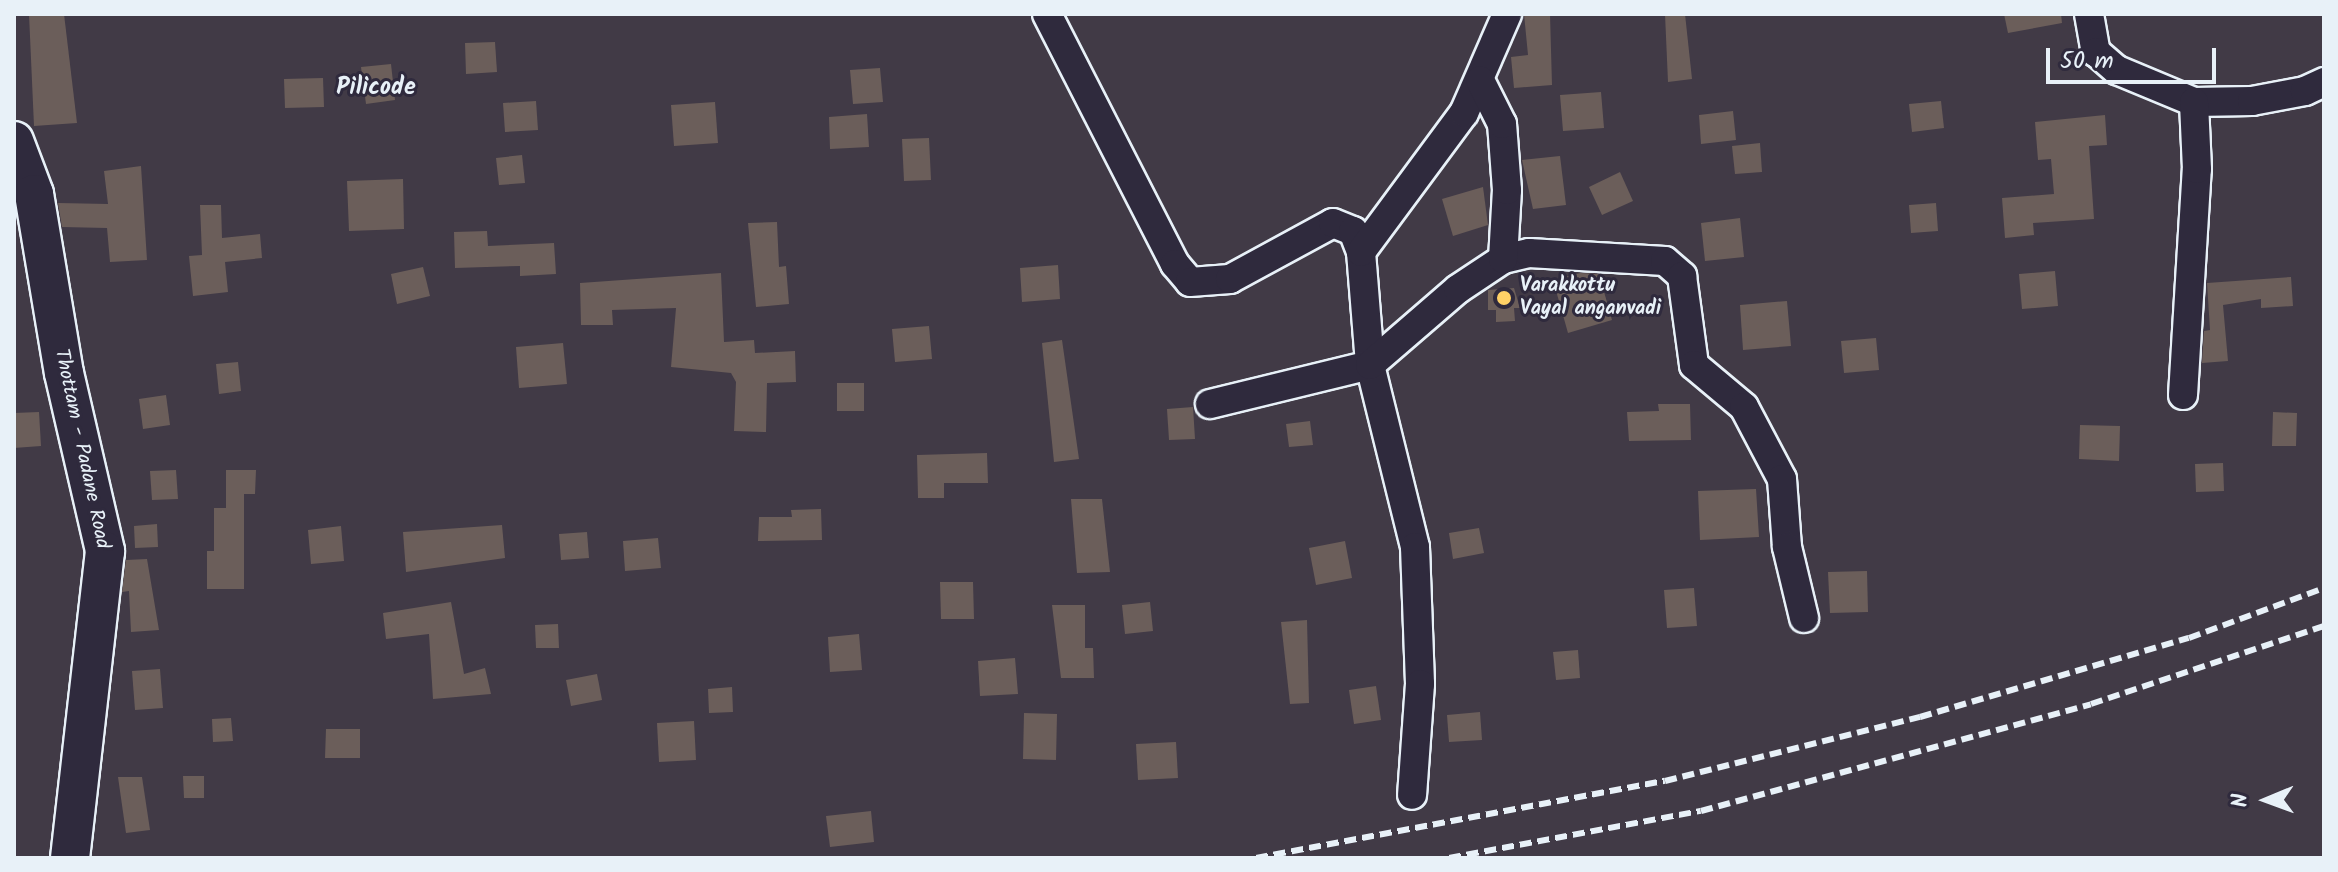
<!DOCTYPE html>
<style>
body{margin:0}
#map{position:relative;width:2338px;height:872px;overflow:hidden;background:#413a46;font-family:Kalam,sans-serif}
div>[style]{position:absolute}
.building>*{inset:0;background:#6b5e5a}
.roads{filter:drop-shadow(2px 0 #e8f1f8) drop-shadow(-2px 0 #e8f1f8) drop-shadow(0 2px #e8f1f8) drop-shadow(0 -2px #e8f1f8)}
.street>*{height:28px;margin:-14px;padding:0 14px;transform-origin:14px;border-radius:14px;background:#2f2a3d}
.secondary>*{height:38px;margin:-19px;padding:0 19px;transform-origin:19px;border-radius:19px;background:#2f2a3d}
.rail>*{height:6px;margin-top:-3px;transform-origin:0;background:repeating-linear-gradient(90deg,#e8f1f8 0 12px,transparent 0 18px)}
.dots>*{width:22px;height:22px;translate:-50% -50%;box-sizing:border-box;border:4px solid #2f2a3d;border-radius:50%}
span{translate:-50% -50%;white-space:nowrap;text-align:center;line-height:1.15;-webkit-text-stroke:6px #2f2a3d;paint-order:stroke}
.poi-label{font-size:20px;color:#e8f1f8;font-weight:700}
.left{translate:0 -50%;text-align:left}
.street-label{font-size:20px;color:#e8f1f8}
.quarter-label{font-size:24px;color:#e8f1f8;font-weight:700}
.frame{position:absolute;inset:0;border:16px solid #e8f1f8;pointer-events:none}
.north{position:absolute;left:2226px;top:760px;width:80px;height:80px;-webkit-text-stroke:6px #2f2a3d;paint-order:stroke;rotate:269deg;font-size:22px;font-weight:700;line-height:32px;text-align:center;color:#e8f1f8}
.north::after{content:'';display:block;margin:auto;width:28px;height:36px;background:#e8f1f8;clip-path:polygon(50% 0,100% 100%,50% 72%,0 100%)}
.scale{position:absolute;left:2046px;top:48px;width:170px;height:36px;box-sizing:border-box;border:4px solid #e8f1f8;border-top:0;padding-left:10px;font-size:24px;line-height:28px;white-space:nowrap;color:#e8f1f8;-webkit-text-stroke:6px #2f2a3d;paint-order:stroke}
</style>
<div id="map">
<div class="building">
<i style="clip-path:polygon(29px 14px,64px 14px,77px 123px,34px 126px)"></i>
<i style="clip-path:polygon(1524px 14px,1550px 14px,1552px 85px,1514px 88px,1511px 57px,1528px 55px)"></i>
<i style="clip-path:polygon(1665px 14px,1685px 14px,1692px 79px,1668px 82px)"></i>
<i style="clip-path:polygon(2004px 14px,2061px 14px,2062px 23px,2008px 33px)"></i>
<i style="clip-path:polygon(495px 42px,497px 72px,466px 74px,465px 43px)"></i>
<i style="clip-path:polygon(391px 64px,395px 100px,366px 104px,361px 67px)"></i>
<i style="clip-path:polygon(880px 68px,883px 102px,853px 104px,850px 70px)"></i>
<i style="clip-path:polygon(323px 78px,324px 107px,285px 108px,284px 79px)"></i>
<i style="clip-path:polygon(1601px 92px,1604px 128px,1563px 131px,1560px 95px)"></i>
<i style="clip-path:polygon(536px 101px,538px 130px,505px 132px,503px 103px)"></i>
<i style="clip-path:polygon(1941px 101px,1944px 128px,1912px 132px,1909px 104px)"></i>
<i style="clip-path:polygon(715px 102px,718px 143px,674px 146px,671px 105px)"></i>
<i style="clip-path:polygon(1733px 111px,1736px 140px,1701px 144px,1699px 115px)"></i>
<i style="clip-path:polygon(867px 114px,869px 147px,830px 149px,829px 117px)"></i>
<i style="clip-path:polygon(2105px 115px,2107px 145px,2089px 146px,2094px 219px,2033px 223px,2034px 235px,2005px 238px,2002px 198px,2054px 194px,2051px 159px,2038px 160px,2035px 122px)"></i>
<i style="clip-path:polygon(929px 138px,931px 180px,904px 181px,902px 139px)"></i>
<i style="clip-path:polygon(1760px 143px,1762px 172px,1735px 174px,1732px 146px)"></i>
<i style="clip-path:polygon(522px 155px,525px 183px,499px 185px,496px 158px)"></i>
<i style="clip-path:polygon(1560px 156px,1566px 205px,1533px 209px,1522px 160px)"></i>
<i style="clip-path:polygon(141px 166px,147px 260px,110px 262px,107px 228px,62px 227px,58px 203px,108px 204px,104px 171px)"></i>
<i style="clip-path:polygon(1620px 172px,1633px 201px,1602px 215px,1589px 187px)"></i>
<i style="clip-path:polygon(403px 179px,404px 229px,349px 231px,347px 181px)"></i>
<i style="clip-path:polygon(1483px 187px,1488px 225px,1453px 236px,1442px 199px)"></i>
<i style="clip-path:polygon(1936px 203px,1938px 231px,1911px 233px,1909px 205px)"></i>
<i style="clip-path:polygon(200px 205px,221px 205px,222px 238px,260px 234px,262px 258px,225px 262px,228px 292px,193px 296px,189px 256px,202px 255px)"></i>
<i style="clip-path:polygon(1740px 218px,1744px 257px,1705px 261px,1701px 223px)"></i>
<i style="clip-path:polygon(777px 222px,779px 267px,786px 266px,789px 304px,756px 307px,748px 223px)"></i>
<i style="clip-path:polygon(487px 231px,488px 246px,554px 243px,556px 274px,520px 276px,520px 266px,455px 268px,454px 232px)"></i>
<i style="clip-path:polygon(1058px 265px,1060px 299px,1022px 302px,1020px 268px)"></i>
<i style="clip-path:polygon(423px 267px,430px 296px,397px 304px,391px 274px)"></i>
<i style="clip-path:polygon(2055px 271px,2058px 306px,2022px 309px,2019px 274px)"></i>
<i style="clip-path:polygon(721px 273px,724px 342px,754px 340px,755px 353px,795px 351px,796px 382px,767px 383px,766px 432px,734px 431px,736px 382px,731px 373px,671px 367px,676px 308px,612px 310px,613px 325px,581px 325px,580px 283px)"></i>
<i style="clip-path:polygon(1580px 273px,1599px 274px,1612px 320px,1568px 333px,1553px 280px)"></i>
<i style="clip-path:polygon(2291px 277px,2293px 306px,2261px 308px,2261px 299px,2223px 305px,2228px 361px,2202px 363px,2204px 331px,2210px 330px,2207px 283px)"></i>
<i style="clip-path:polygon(1514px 288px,1520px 308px,1514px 308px,1515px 321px,1496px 322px,1496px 310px,1488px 310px,1488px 290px)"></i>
<i style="clip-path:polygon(1787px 301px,1791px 346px,1743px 350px,1740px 305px)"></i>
<i style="clip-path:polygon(929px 326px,932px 359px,895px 362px,892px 329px)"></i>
<i style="clip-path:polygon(1876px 338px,1879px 370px,1844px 373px,1841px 341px)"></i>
<i style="clip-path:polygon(1062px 340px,1079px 459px,1054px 462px,1042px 343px)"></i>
<i style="clip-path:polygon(563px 343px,567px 384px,519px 388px,516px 347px)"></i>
<i style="clip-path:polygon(238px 362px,241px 391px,219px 394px,216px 364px)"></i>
<i style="clip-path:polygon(837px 383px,864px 383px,864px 411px,837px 411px)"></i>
<i style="clip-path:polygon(166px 395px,170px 425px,143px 429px,139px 399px)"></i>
<i style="clip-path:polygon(1658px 404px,1690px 404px,1691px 440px,1629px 441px,1627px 412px,1659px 411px)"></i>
<i style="clip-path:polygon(1193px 407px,1195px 439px,1169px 440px,1167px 409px)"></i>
<i style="clip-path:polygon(39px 412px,41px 446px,14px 448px,14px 413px)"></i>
<i style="clip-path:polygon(2273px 412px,2297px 413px,2296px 446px,2272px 446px)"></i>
<i style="clip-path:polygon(1310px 421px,1313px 445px,1289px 447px,1286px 424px)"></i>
<i style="clip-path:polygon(2080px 425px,2120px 426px,2119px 461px,2079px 459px)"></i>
<i style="clip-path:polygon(987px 453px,988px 483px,944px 483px,944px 498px,918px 498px,917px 455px)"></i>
<i style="clip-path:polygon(2223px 463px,2224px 491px,2196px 492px,2195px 464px)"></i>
<i style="clip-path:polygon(176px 470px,178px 499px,152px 500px,150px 471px)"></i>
<i style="clip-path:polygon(226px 470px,256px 470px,255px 494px,244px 494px,244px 589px,207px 589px,207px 551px,214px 551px,214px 508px,226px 508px)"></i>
<i style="clip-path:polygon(1756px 489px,1759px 537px,1700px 540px,1698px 491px)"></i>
<i style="clip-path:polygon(1071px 499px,1102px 499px,1110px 572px,1077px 573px)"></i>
<i style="clip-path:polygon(821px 509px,822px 540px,758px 541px,759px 517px,792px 517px,791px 510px)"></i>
<i style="clip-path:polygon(157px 524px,158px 547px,135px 548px,134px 526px)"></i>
<i style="clip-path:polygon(502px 525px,505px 558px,406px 572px,403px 532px)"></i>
<i style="clip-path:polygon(341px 526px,344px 561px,311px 564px,308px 530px)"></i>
<i style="clip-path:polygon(1479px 528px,1484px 553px,1453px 559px,1449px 533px)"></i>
<i style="clip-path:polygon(587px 532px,589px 558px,561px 560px,559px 534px)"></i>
<i style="clip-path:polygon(658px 538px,661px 568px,625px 571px,623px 541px)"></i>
<i style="clip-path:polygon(1345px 541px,1352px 578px,1316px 585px,1309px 548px)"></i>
<i style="clip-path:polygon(147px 559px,159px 630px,131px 632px,129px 591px,122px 592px,126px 560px)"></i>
<i style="clip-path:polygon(1867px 571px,1868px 612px,1830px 613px,1828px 572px)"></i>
<i style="clip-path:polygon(940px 582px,973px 582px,974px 619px,941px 619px)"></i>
<i style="clip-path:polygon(1694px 588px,1697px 626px,1667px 628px,1664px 590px)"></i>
<i style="clip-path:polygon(451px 602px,464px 674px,485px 668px,491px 694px,433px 699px,429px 634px,386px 639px,383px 613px)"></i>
<i style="clip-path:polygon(1150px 602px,1153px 631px,1125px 634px,1122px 605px)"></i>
<i style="clip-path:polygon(1052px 605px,1085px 605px,1085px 648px,1093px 648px,1094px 678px,1061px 678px)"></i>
<i style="clip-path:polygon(1307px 620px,1309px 703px,1290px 704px,1281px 622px)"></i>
<i style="clip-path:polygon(558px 624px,559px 648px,536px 648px,535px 625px)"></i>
<i style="clip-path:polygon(859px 634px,862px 670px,830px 672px,828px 637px)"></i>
<i style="clip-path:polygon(1578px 650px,1580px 678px,1556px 680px,1553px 652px)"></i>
<i style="clip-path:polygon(1015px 658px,1018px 694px,980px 696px,978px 661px)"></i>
<i style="clip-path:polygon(160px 669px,163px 708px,135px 710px,132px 671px)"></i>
<i style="clip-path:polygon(597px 674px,602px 700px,571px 706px,566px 680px)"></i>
<i style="clip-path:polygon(1376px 686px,1381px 720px,1354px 724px,1349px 690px)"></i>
<i style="clip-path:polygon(732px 687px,733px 712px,709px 713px,708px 689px)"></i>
<i style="clip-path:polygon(1480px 712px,1482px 740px,1449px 742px,1447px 715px)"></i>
<i style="clip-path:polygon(1024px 713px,1057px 714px,1056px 760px,1023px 759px)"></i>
<i style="clip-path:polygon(231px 718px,233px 741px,213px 742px,212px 719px)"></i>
<i style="clip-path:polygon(694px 721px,696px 760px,659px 762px,657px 723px)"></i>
<i style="clip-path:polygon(326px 729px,360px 729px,360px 758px,325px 758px)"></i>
<i style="clip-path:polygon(1176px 742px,1178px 778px,1138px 780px,1136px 744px)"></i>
<i style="clip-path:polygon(183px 776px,204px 776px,204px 798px,184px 798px)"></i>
<i style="clip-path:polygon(118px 777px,142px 777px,150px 830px,126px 833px)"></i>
<i style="clip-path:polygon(871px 811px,874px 842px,830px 847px,826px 816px)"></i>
</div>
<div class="roads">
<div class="street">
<i style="left:1047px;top:14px;width:281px;rotate:62.9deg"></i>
<i style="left:1175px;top:264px;width:23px;rotate:50deg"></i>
<i style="left:1190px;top:282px;width:40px;rotate:-4.3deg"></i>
<i style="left:1230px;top:279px;width:117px;rotate:-28.5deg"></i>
<i style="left:1333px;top:223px;width:22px;rotate:22deg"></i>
<i style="left:1353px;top:231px;width:22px;rotate:69deg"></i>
<i style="left:1361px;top:252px;width:113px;rotate:85.4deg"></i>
<i style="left:1370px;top:365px;width:187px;rotate:76.1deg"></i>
<i style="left:1415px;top:547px;width:137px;rotate:87.9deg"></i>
<i style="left:1420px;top:684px;width:111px;rotate:94.1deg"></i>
<i style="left:2089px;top:14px;width:39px;rotate:80deg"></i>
<i style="left:2096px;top:52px;width:28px;rotate:41deg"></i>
<i style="left:2117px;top:70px;width:83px;rotate:22.6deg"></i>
<i style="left:2194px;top:102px;width:58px;rotate:-1deg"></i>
<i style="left:2252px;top:101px;width:54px;rotate:-10.7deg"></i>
<i style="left:2305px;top:91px;width:21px;rotate:-25deg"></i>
<i style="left:1361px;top:252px;width:173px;rotate:-53.5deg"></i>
<i style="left:1464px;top:113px;width:108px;rotate:-66.5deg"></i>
<i style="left:1503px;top:259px;width:27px;rotate:-13deg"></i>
<i style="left:1529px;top:253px;width:136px;rotate:3.4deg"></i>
<i style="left:1665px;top:261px;width:23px;rotate:41deg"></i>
<i style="left:1682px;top:276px;width:90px;rotate:82.3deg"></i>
<i style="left:1694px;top:365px;width:65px;rotate:40deg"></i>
<i style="left:1744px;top:407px;width:81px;rotate:62.2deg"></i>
<i style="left:1782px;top:479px;width:68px;rotate:85.8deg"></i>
<i style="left:1787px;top:547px;width:73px;rotate:76.5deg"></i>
<i style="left:2183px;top:395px;width:226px;rotate:-86.5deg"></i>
<i style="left:2197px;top:169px;width:67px;rotate:-92.6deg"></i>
<i style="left:1210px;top:404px;width:165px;rotate:-13.7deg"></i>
<i style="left:1370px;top:365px;width:116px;rotate:-40.8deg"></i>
<i style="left:1458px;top:289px;width:54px;rotate:-33.7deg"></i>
<i style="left:1503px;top:259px;width:69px;rotate:-86.7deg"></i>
<i style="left:1507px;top:190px;width:66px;rotate:-94.3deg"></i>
<i style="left:1502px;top:124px;width:49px;rotate:-116.6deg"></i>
</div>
<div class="secondary">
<i style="left:14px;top:141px;width:57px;rotate:69.3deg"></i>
<i style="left:34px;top:194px;width:181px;rotate:80.5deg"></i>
<i style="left:64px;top:373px;width:183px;rotate:77deg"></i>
<i style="left:105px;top:551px;width:309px;rotate:96.5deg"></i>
</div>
</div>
<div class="rail">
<i style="left:1256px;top:858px;width:416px;rotate:-10.7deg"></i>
<i style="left:1665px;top:781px;width:263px;rotate:-14.1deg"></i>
<i style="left:1920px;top:717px;width:280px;rotate:-16.4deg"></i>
<i style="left:2189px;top:638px;width:144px;rotate:-20.3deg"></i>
<i style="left:1449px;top:858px;width:256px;rotate:-10.6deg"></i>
<i style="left:1701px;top:811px;width:404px;rotate:-15.3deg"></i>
<i style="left:2091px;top:704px;width:246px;rotate:-18.5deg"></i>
</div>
<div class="dots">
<i style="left:1504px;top:298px;background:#ffd166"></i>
</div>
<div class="poi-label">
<span class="left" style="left:1520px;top:298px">Varakkottu<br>Vayal anganvadi</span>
</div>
<div class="street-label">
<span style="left:81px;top:449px;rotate:78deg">Thottam - Padane Road</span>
</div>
<div class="quarter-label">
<span style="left:376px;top:88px">Pilicode</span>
</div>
<div class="frame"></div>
<div class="north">N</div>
<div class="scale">50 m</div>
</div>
